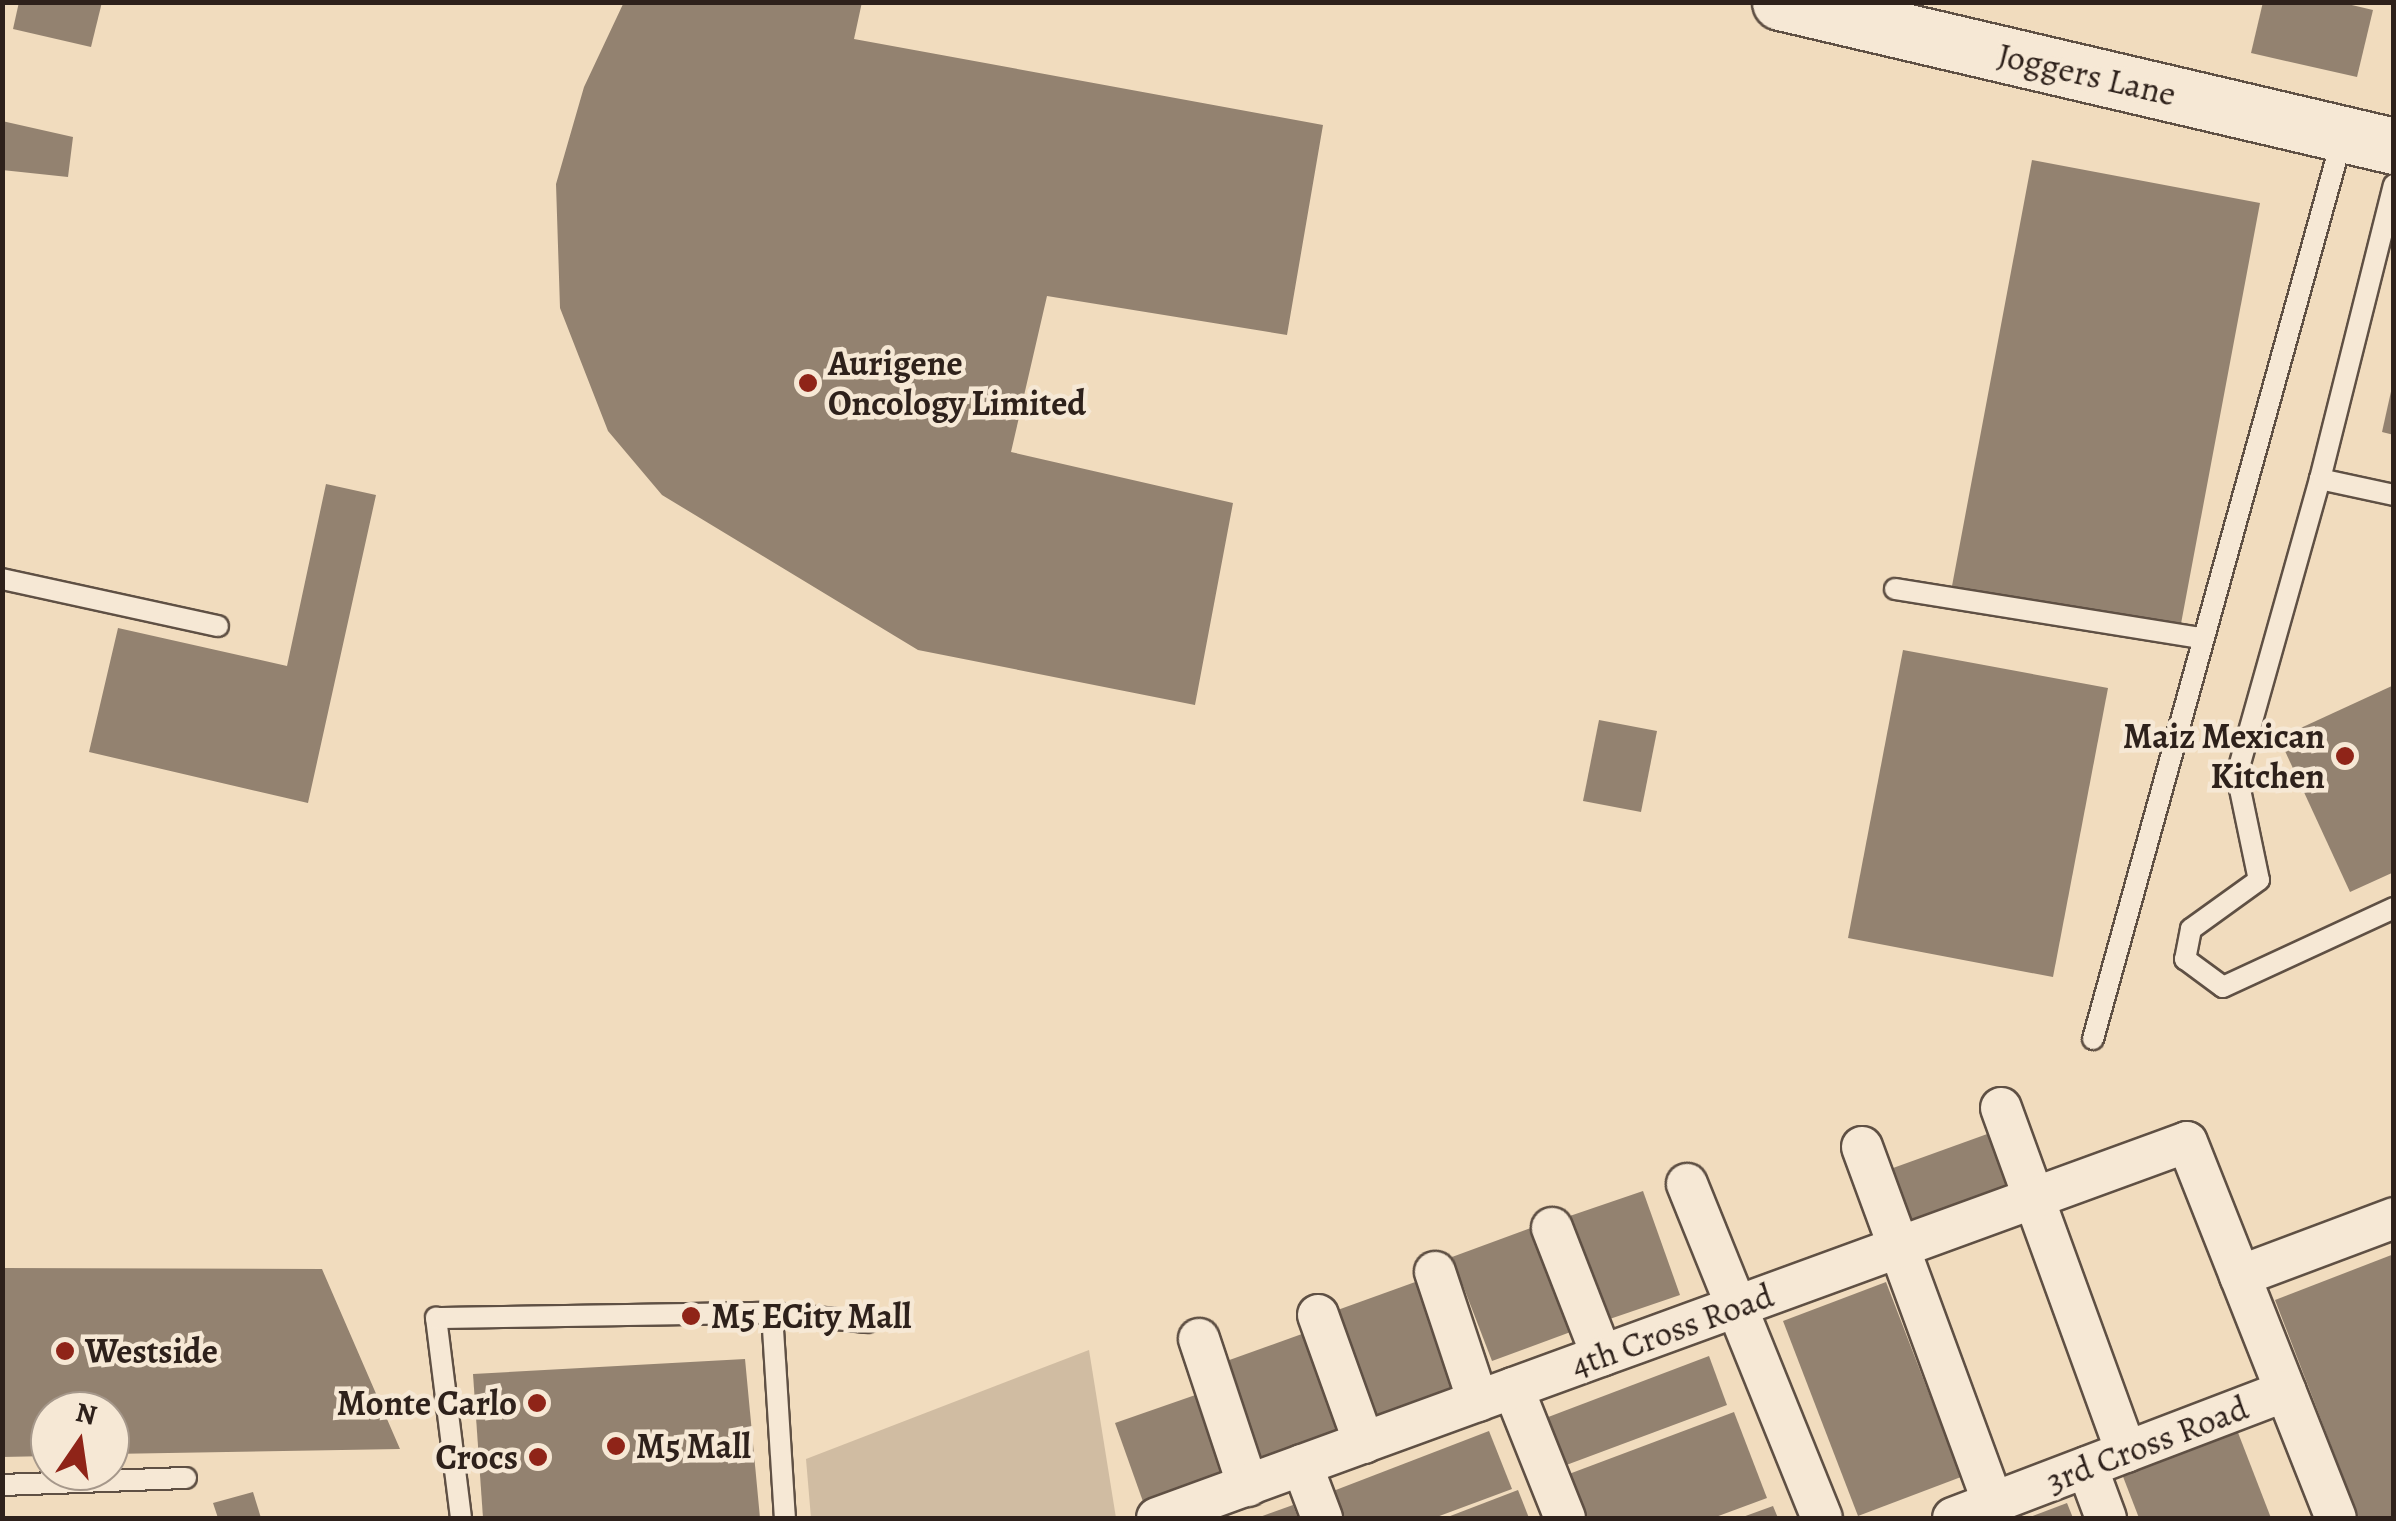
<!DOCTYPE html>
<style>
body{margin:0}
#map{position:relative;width:2396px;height:1521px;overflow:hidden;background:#f1dcbe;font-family:Alegreya,serif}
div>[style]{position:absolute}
.green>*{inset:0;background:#d0bca2}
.building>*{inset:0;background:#938270}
.roads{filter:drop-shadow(2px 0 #5f5044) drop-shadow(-2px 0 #5f5044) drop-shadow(0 2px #5f5044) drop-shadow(0 -2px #5f5044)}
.lane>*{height:20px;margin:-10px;padding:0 10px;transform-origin:10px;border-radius:10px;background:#f6e8d5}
.street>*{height:40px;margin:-20px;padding:0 20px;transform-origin:20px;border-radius:20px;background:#f6e8d5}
.secondary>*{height:55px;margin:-27.5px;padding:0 27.5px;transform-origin:27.5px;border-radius:27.5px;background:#f6e8d5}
.dots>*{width:28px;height:28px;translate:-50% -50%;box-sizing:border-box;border:5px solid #f6e8d5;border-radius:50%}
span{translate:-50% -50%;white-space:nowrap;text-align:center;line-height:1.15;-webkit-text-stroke:9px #f6e8d5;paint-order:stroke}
.street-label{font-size:35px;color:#2e211b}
.poi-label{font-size:35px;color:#2e211b;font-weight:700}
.left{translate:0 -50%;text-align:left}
.right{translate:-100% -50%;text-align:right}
.frame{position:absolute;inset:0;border:5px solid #2e211b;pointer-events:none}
.north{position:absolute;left:30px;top:1391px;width:100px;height:100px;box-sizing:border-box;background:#f6e8d5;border:2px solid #a6988b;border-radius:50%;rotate:13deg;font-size:28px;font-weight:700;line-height:40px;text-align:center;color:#2e211b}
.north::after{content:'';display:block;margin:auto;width:35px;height:45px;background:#8f2418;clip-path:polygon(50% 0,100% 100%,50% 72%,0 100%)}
</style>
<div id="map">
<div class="green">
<i style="clip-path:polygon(1089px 1350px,1116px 1518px,811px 1518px,806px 1459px)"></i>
</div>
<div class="building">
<i style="clip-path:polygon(19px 2px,102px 2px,91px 47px,13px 29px)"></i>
<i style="clip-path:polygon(624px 2px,862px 2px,854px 39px,1323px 125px,1287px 335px,1047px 296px,1011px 452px,1233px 503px,1195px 705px,918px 650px,662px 495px,608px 431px,560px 308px,556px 184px,584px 87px)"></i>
<i style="clip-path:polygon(2263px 2px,2339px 2px,2373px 10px,2357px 77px,2251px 53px)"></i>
<i style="clip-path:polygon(2px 121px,73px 137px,68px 177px,2px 170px)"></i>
<i style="clip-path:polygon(2032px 160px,2260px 203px,2180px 629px,1952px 586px)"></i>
<i style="clip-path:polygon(2392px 387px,2394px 388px,2394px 435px,2382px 432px)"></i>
<i style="clip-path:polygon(326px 484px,376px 495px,308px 803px,89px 752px,118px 628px,287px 666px)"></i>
<i style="clip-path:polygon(1903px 650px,2108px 688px,2053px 977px,1848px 938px)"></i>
<i style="clip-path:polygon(2394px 685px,2394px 872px,2350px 892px,2279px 738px)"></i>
<i style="clip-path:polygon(1599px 720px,1657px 731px,1641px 812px,1583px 801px)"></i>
<i style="clip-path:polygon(1990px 1133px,2011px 1192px,1904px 1231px,1882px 1172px)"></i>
<i style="clip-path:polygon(1643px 1191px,1680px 1295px,1598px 1323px,1561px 1219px)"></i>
<i style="clip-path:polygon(1536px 1226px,1576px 1330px,1492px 1361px,1452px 1257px)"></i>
<i style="clip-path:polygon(2394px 1254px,2394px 1518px,2359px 1518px,2275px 1300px)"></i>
<i style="clip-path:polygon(2px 1268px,322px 1269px,400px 1449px,110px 1454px,110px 1411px,50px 1411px,50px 1456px,2px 1457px)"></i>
<i style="clip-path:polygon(1418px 1281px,1458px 1388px,1370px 1419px,1332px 1312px)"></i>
<i style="clip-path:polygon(1886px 1282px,1961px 1477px,1858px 1516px,1783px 1321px)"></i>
<i style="clip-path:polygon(1313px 1330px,1349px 1432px,1258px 1465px,1221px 1363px)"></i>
<i style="clip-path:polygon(1709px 1356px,1727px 1405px,1561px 1467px,1543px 1419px)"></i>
<i style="clip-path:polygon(745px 1359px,760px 1518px,483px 1518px,473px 1374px)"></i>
<i style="clip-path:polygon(1204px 1392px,1235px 1479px,1146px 1510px,1115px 1423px)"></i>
<i style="clip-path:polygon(1734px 1412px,1767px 1498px,1713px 1518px,1586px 1518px,1569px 1474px)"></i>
<i style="clip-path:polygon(2237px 1430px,2271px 1518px,2139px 1518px,2122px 1474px)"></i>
<i style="clip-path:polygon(1489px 1431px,1512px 1489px,1434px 1518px,1338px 1518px,1328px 1493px)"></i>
<i style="clip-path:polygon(1518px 1490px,1529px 1518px,1445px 1518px)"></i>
<i style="clip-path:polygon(253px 1492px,261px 1518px,218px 1518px,213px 1503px)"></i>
<i style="clip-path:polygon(2067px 1503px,2073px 1518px,2027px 1518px)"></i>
<i style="clip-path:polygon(1293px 1505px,1298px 1518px,1257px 1518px)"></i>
<i style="clip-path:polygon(1773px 1506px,1778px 1518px,1740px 1518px)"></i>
</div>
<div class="roads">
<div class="lane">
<i style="left:2320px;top:479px;width:303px;rotate:-75.9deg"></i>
<i style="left:2394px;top:495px;width:76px;rotate:-167.8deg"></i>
<i style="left:2320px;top:479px;width:307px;rotate:105.7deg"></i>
<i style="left:2237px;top:775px;width:107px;rotate:78.2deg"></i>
<i style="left:2259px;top:880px;width:84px;rotate:144.2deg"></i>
<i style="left:2191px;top:929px;width:31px;rotate:101deg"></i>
<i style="left:2185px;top:959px;width:47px;rotate:36.4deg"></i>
<i style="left:2223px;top:987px;width:188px;rotate:-24.8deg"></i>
<i style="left:2px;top:579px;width:221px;rotate:12.3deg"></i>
<i style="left:1895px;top:589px;width:311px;rotate:9.1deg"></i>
<i style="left:2093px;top:1039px;width:938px;rotate:-74.54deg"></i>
<i style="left:772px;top:1313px;width:96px;rotate:5.4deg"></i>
<i style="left:2px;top:1485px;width:184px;rotate:-2.2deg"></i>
<i style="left:461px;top:1518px;width:202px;rotate:-97.1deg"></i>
<i style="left:436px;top:1318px;width:336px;rotate:-0.9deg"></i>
<i style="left:772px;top:1313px;width:205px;rotate:86.4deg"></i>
</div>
<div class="street">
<i style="left:2001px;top:1108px;width:366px;rotate:70deg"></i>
<i style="left:1862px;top:1147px;width:379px;rotate:69.8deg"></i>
<i style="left:1687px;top:1184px;width:360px;rotate:68deg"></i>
<i style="left:1552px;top:1228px;width:137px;rotate:68.7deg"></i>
<i style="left:1435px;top:1272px;width:136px;rotate:71.6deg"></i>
<i style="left:2240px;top:1276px;width:165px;rotate:-20.6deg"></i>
<i style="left:1318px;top:1315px;width:136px;rotate:70.2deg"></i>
<i style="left:1199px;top:1339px;width:155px;rotate:71.6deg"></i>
<i style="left:1513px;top:1388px;width:140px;rotate:68.2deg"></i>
<i style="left:1302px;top:1465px;width:57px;rotate:69.3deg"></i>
<i style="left:2087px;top:1467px;width:54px;rotate:69.6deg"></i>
<i style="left:1157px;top:1518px;width:1096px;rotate:-20.05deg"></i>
<i style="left:2187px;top:1142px;width:404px;rotate:68.4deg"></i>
<i style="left:1953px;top:1518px;width:356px;rotate:-20.9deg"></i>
</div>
<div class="secondary">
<i style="left:1780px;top:2px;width:631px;rotate:13.2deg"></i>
</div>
</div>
<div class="dots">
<i style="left:808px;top:383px;background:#8f2418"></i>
<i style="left:2345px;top:756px;background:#8f2418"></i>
<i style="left:691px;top:1316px;background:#8f2418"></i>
<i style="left:65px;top:1351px;background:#8f2418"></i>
<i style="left:537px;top:1403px;background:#8f2418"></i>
<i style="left:616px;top:1446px;background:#8f2418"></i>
<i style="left:538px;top:1457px;background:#8f2418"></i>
</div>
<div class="street-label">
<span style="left:2087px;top:74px;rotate:13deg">Joggers Lane</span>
<span style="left:1672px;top:1330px;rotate:-20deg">4th Cross Road</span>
<span style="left:2147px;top:1444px;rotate:-21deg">3rd Cross Road</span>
</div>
<div class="poi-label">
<span class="left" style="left:828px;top:383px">Aurigene<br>Oncology Limited</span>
<span class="right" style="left:2325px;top:756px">Maiz Mexican<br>Kitchen</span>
<span class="left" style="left:711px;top:1316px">M5 ECity Mall</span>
<span class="left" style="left:85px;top:1351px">Westside</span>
<span class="right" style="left:517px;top:1403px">Monte Carlo</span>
<span class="left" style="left:636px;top:1446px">M5 Mall</span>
<span class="right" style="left:518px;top:1457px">Crocs</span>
</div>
<div class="frame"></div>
<div class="north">N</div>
</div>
